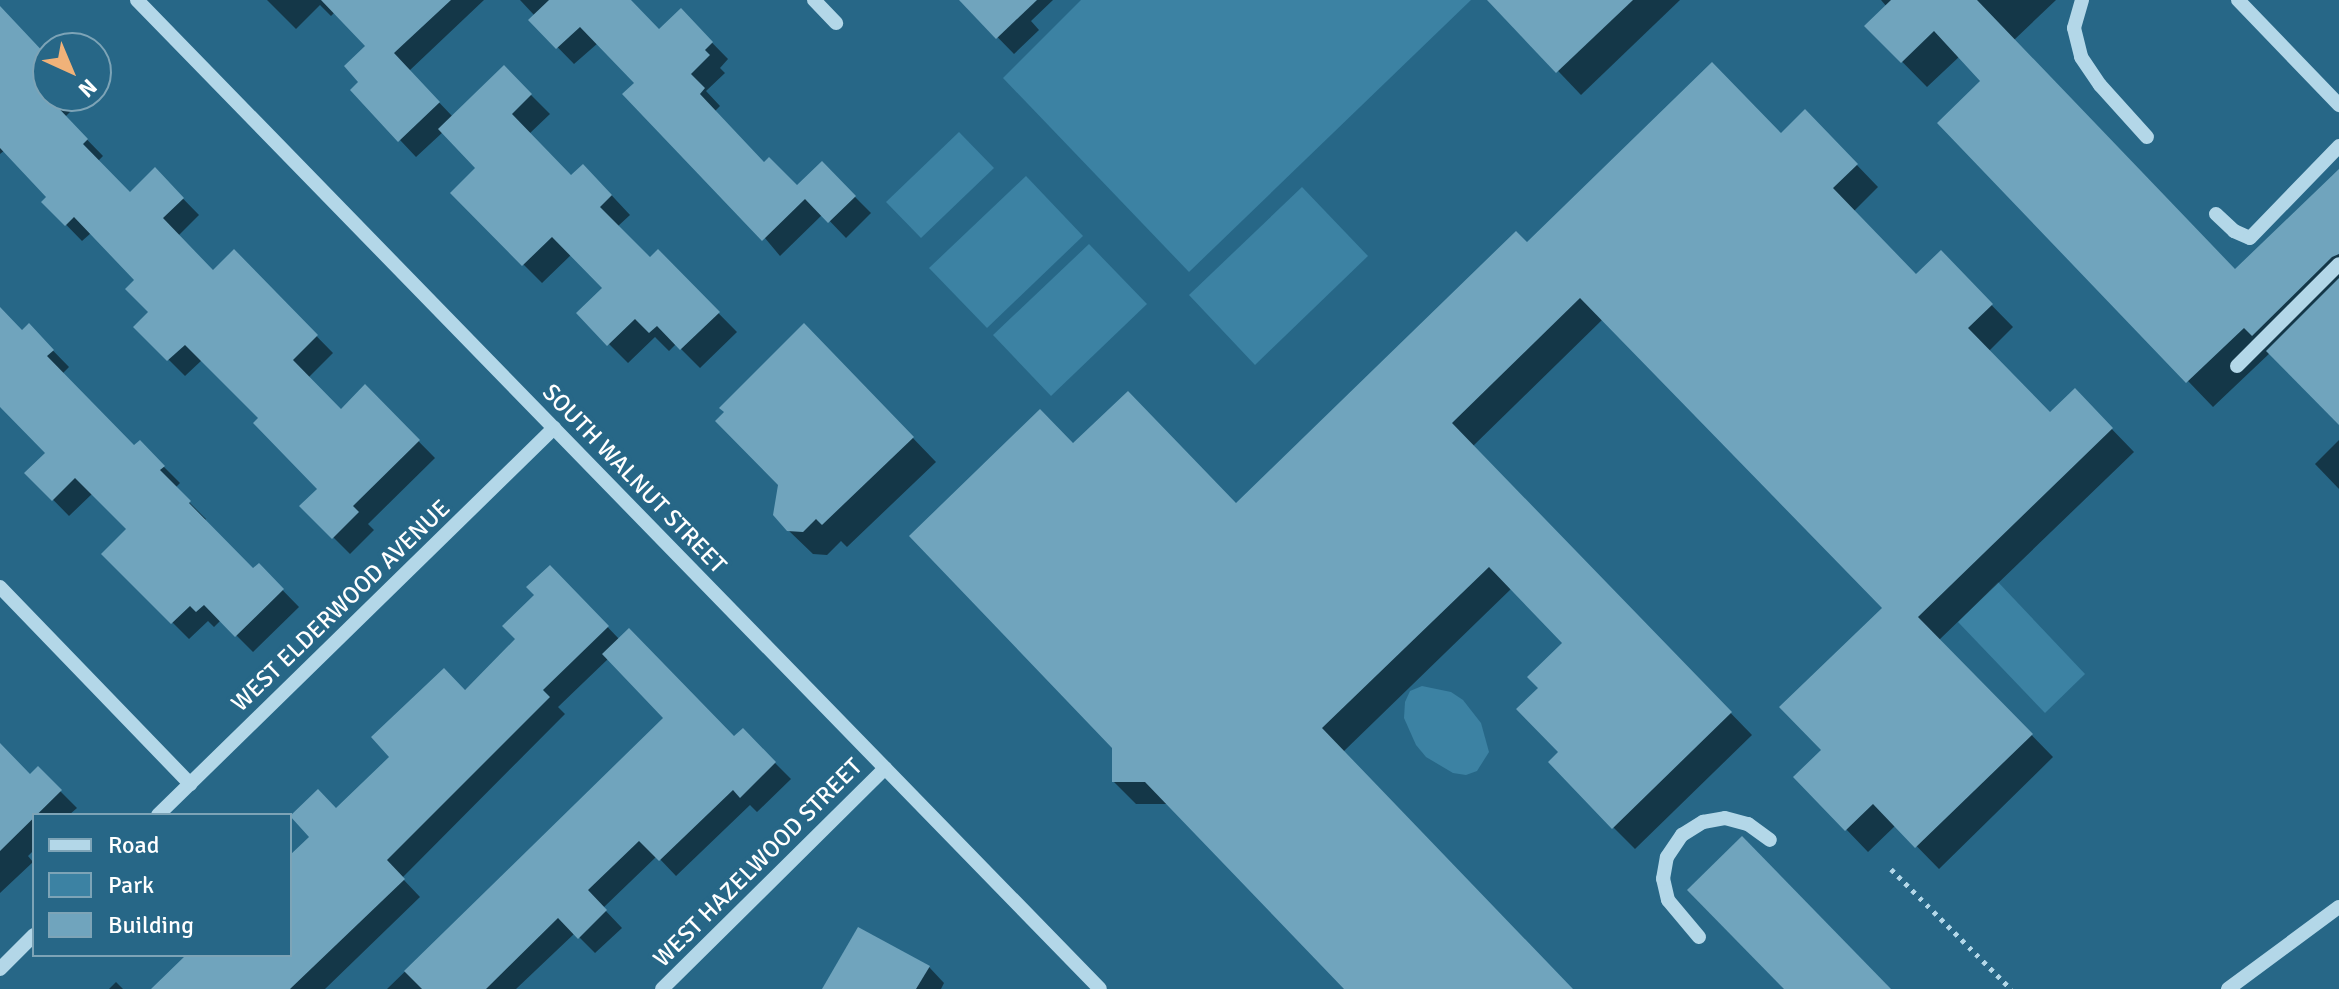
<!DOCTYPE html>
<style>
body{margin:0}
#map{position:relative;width:2339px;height:989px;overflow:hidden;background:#276787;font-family:Signika,sans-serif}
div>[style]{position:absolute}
.green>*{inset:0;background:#3c82a3}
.shadow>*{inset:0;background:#0007}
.building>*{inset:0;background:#70a4bd}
.path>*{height:5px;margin-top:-2.5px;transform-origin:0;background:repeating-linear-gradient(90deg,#b3d7e8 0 4px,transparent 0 10px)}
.minor>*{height:14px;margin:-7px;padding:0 7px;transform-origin:7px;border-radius:7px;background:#b3d7e8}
span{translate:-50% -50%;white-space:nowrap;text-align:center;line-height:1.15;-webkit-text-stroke:8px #276787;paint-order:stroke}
.street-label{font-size:24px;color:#fff}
.legend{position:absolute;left:32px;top:813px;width:260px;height:144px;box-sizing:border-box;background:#276787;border:2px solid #7da4b7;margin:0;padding:10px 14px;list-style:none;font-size:24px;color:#fff}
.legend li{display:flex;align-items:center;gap:16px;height:40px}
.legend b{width:40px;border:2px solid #7da4b7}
.north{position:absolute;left:32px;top:32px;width:80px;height:80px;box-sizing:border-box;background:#276787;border:2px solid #7da4b7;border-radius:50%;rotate:136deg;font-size:22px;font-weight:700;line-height:32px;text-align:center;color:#fff}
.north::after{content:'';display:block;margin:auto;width:28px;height:36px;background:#f0b279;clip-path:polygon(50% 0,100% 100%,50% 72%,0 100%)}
</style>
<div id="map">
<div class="green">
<i style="clip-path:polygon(1081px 0,1471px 0,1189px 272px,1003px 78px)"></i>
<i style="clip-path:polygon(959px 132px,994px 168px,921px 238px,886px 202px)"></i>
<i style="clip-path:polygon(1026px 176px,1083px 236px,987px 328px,929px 268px)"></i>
<i style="clip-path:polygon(1302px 187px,1368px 256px,1255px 365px,1189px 295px)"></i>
<i style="clip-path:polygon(1089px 244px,1147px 304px,1051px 396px,993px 335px)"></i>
<i style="clip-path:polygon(1998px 582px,2085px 674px,2045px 713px,1958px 622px)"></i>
<i style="clip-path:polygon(1422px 686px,1451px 692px,1463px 700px,1481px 723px,1489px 752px,1477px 771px,1466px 775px,1453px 773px,1426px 757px,1416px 745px,1404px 718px,1405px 702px,1410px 691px)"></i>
</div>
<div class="shadow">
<i style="clip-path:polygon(267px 0,484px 0,409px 71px,453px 117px,504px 68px,550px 114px,529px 134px,572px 178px,602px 185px,630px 215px,617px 227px,650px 260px,658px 252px,737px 332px,700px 368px,676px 344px,669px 351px,655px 337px,628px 363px,579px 314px,605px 288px,572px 254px,542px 283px,452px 193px,478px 168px,443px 132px,416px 157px,353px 90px,361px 83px,368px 46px,335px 12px,331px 16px,320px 5px,296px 29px)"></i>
<i style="clip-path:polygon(520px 0,630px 0,660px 32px,681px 11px,728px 59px,720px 68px,725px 73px,706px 91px,720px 106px,715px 111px,765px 165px,797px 188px,822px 164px,871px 213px,846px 238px,823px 214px,780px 256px,636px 83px,598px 43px,574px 64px,531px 20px,535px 16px)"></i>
<i style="clip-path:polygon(977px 0,1053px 0,1031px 21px,1039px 30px,1014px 54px,969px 8px)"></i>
<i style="clip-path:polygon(1506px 0,1680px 0,1581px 95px,1498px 8px)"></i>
<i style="clip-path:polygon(1881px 0,2056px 0,2014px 40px,2236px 271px,2339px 195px,2339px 422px,2271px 352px,2213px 407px,1940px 123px,1983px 81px,1960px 56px,1927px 87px,1867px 26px,1887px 7px)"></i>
<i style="clip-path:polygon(0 9px,48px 58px,48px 96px,85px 97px,65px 117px,103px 156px,98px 161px,130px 195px,155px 170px,199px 215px,178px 236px,213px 272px,234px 252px,333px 353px,308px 378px,341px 412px,365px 387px,435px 458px,368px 524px,374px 530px,350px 554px,302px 506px,320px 489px,261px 418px,202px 360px,185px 376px,136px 327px,151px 312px,137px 280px,91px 233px,82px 241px,44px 202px,49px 197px,5px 150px,0 154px)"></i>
<i style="clip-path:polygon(1827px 134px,1878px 187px,1854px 211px,1917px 276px,1962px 275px,2013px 327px,1989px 351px,2051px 415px,2075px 391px,2134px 452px,1939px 640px,2053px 757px,1939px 869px,1896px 825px,1868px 852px,1796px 777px,1823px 750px,1884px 608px,1603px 319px,1472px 447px,1752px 735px,1635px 849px,1613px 827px,1561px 752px,1541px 688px,1565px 643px,1512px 588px,1343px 752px,1572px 989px,1347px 989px,1168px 804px,1136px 804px,1114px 782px,1114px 747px,1236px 505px,1527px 245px,1781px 136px)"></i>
<i style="clip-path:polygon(0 309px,22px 333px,29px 326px,69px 367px,62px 374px,134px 448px,156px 459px,180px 483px,175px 488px,206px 519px,204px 521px,253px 571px,259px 566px,299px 607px,253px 652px,221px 620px,214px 627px,208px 621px,189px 639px,104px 554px,129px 529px,93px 493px,69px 516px,27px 473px,47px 453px,0 395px)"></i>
<i style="clip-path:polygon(828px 350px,936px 462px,847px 547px,841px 541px,827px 555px,813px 554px,788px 530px)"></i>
<i style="clip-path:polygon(2339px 440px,2339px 489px,2315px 464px)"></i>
<i style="clip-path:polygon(550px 567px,620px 640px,735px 739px,743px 731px,791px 779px,757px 812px,750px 805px,676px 876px,657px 856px,603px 908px,622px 928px,595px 953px,575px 933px,516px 989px,387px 989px,666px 718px,609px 658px,558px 707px,565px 714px,402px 878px,420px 897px,325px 989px,154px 989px,189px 955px,290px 955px,290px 859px,518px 639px)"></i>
<i style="clip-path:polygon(0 746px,30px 777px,38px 769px,77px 808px,69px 815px,34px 815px,34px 850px,28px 856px,33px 862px,0 893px)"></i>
<i style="clip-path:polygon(929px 967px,944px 983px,941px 989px,824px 989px)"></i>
<i style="clip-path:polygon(116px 982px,123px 989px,109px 989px)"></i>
</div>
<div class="building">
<i style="clip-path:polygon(321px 0,451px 0,394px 53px,440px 102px,398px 142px,350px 90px,358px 82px,344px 66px,365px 46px)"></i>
<i style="clip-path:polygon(549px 0,631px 0,659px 29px,681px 8px,713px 42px,705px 50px,710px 55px,691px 74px,705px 88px,700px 94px,764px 162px,769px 157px,797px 185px,822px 161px,856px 196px,828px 223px,805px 199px,762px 241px,622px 94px,634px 83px,580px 27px,556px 49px,528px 20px)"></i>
<i style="clip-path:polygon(959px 0,1037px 0,996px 39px)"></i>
<i style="clip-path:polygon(1487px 0,1633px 0,1556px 73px)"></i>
<i style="clip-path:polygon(1891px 0,1977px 0,2235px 269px,2339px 169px,2339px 254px,2332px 257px,2252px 336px,2244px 328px,2186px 383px,1937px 123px,1980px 81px,1934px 31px,1901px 63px,1864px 26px)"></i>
<i style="clip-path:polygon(0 6px,48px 57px,48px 97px,88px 139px,83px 144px,130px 192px,155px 167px,184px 198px,163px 218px,213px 270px,234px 249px,318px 335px,293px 360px,341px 409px,365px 384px,420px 440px,353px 506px,359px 512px,332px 539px,299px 506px,317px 489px,253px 423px,258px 418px,185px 345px,167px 361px,133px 327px,148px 312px,125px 289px,134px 280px,74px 217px,65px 226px,41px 202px,46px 197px,0 148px)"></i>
<i style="clip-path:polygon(1712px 62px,1781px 133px,1805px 109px,1858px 164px,1833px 188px,1916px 274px,1941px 250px,1993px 304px,1968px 328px,2050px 412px,2075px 388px,2113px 428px,1918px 617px,2033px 734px,1915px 848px,1873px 804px,1845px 831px,1793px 777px,1821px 750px,1779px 707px,1882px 608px,1580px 298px,1452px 423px,1732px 712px,1612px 829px,1548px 762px,1558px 752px,1516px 709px,1538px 688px,1527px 677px,1562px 643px,1489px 567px,1322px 728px,1573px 989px,1344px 989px,1145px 782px,1112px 782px,1112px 748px,909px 536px,1040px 409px,1073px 443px,1128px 391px,1236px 503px,1516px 231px,1527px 242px)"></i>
<i style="clip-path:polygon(504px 65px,532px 94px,512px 114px,571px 175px,583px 164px,612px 195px,600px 207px,650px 257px,658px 249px,720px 312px,680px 350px,657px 326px,649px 333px,635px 319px,607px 346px,576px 313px,602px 288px,552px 237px,522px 266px,450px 193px,475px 168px,438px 129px)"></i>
<i style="clip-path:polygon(2339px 278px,2339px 425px,2266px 351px)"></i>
<i style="clip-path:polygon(0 307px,22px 330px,29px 323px,54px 350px,47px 356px,134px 445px,140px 440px,165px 466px,160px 470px,191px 501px,189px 503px,253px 568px,259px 563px,284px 589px,235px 637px,204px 605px,196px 612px,190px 606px,171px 624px,101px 554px,126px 529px,75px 478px,52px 501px,24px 473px,45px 453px,0 407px)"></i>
<i style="clip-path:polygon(804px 323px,914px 437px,822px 525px,816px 519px,803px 532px,787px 531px,773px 515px,778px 485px,715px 421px,724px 412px,719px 408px)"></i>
<i style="clip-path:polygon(550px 565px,609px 626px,543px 690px,550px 697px,387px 860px,405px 879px,290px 989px,151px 989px,186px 955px,290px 955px,290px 855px,309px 837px,290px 816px,318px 789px,336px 808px,389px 757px,371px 737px,444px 668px,465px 690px,515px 639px,502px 626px,534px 595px,526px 587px)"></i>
<i style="clip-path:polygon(629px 628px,734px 736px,743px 728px,776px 762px,740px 798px,733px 790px,659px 861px,639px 841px,588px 890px,607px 910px,578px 939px,558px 918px,486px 989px,422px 989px,404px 971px,663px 718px,602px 654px)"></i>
<i style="clip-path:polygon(0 743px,30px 774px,38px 766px,62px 790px,0 851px)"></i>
<i style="clip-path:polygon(1742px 836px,1891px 989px,1784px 989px,1687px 890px)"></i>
<i style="clip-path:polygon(858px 927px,930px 966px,916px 989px,822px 989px)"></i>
</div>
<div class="path">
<i style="left:1891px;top:869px;width:170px;rotate:45deg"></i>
</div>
<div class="minor">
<i style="left:137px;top:0;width:1380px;rotate:45.76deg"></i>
<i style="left:814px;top:0;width:32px;rotate:46deg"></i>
<i style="left:2082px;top:0;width:29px;rotate:106deg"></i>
<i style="left:2074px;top:28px;width:30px;rotate:76deg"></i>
<i style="left:2081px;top:57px;width:34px;rotate:56deg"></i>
<i style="left:2100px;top:85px;width:70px;rotate:47.9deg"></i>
<i style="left:2238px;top:0;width:146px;rotate:46.1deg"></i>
<i style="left:2216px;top:214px;width:25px;rotate:43deg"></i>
<i style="left:2234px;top:231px;width:17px;rotate:24deg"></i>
<i style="left:2250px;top:238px;width:128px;rotate:-45.9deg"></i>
<i style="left:2237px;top:366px;width:144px;rotate:-45deg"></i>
<i style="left:0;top:587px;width:274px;rotate:46deg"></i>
<i style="left:158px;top:815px;width:554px;rotate:-44.34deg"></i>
<i style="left:1699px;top:937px;width:48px;rotate:-130deg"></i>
<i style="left:1668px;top:900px;width:22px;rotate:-103deg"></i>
<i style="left:1663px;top:879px;width:22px;rotate:-80deg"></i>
<i style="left:1667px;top:857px;width:27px;rotate:-56deg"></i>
<i style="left:1682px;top:835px;width:25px;rotate:-32deg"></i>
<i style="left:1703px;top:822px;width:22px;rotate:-10deg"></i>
<i style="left:1725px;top:818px;width:24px;rotate:15deg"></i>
<i style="left:1748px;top:824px;width:27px;rotate:36deg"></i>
<i style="left:0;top:969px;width:48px;rotate:-45deg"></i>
<i style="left:662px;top:989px;width:314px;rotate:-44.7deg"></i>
<i style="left:2228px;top:989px;width:138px;rotate:-36.5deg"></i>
</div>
<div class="street-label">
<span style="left:634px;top:479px;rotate:46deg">SOUTH WALNUT STREET</span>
<span style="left:341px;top:606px;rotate:-44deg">WEST ELDERWOOD AVENUE</span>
<span style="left:758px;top:863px;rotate:-45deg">WEST HAZELWOOD STREET</span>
</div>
<ul class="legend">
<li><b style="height:10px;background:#b3d7e8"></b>Road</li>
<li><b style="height:22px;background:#3c82a3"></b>Park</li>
<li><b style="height:22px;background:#70a4bd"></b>Building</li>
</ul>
<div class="north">N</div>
</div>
